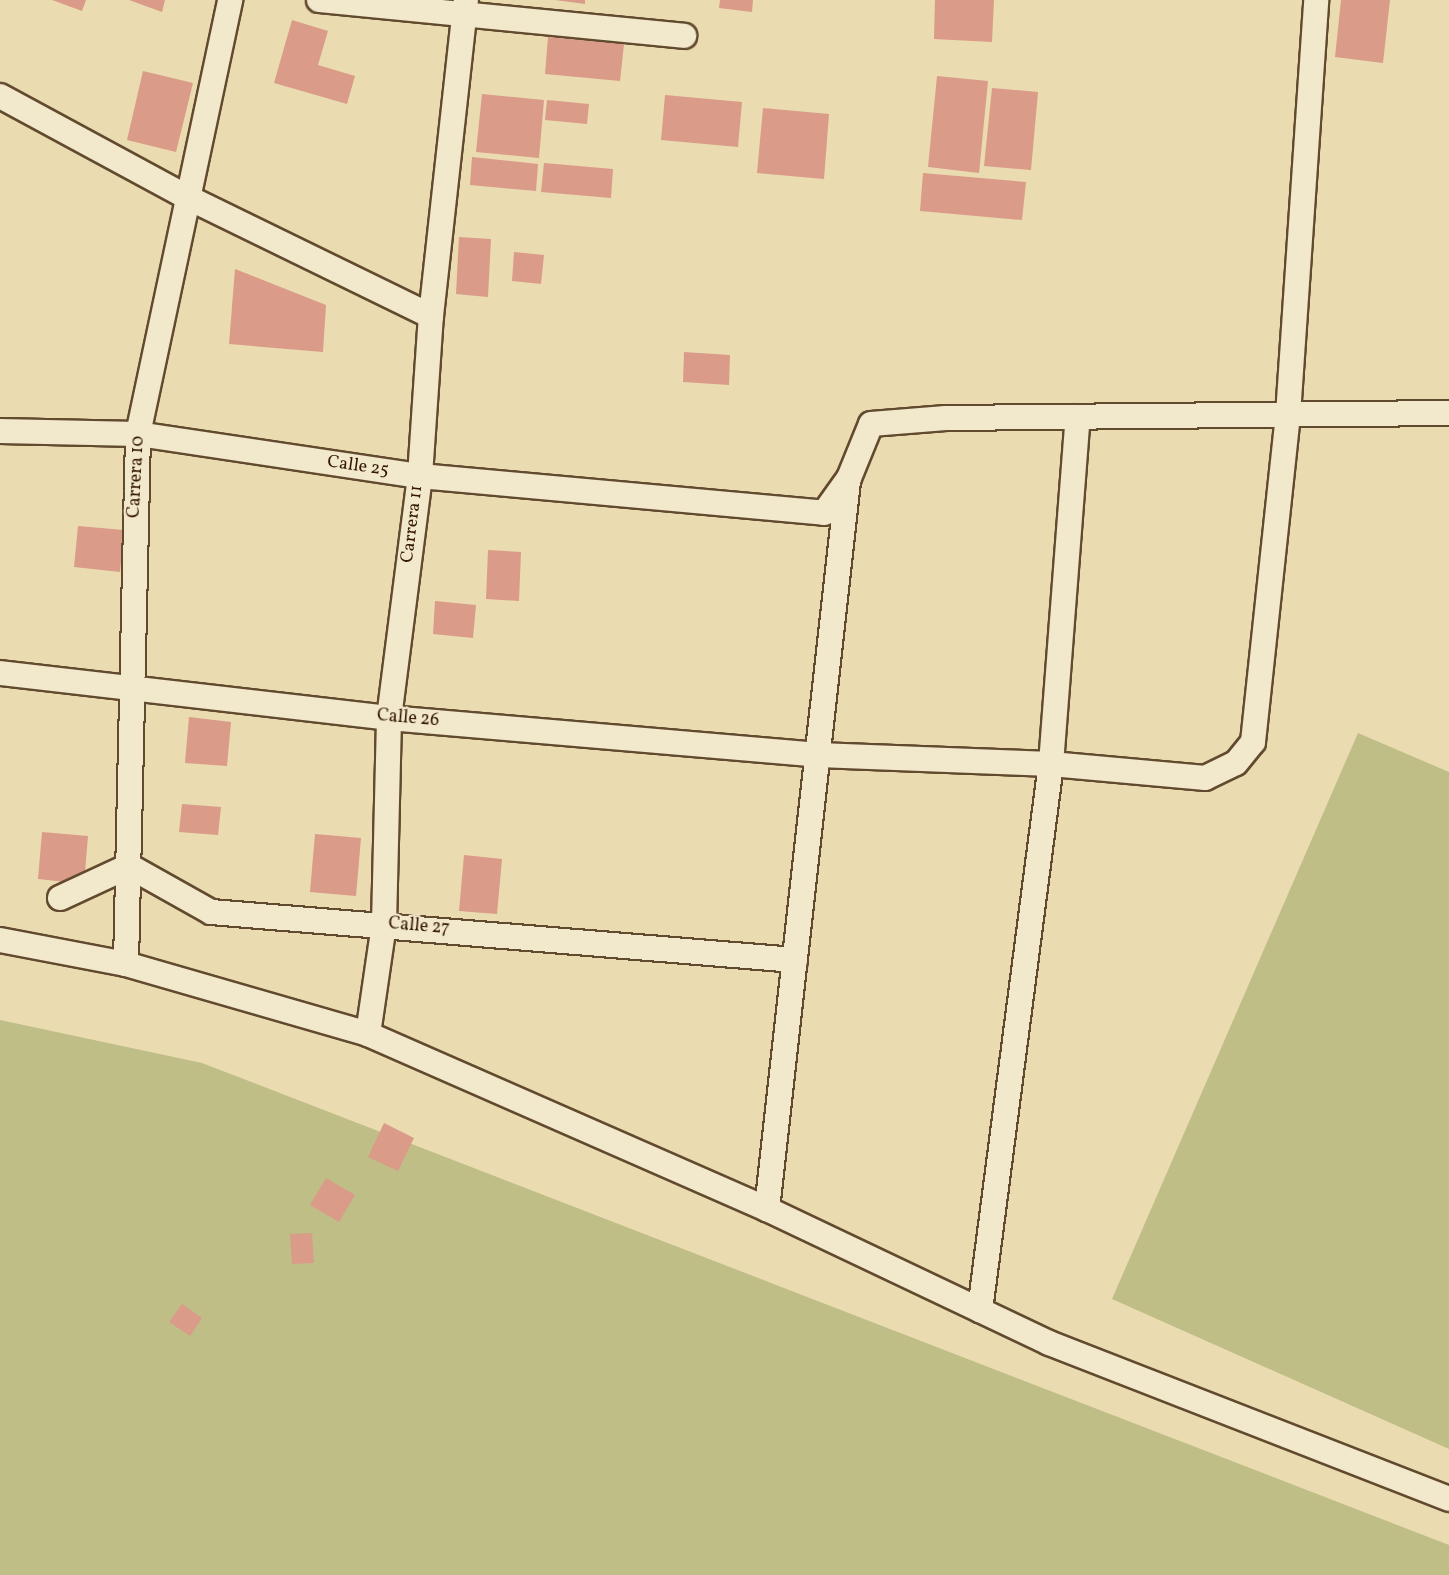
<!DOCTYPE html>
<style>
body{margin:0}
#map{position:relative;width:1449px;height:1575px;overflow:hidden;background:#ebdbb1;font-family:Vollkorn,serif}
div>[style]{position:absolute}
.green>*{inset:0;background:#bfbe87}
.building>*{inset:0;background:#da9b88}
.roads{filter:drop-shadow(2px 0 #624a2e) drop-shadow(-2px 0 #624a2e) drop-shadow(0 2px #624a2e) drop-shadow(0 -2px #624a2e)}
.street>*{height:24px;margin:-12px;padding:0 12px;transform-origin:12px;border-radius:12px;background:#f2e8cc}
span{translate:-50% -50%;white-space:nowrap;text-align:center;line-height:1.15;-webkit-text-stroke:4.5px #f2e8cc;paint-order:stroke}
.street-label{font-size:18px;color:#351902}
</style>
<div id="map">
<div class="green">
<i style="clip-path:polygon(1358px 733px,1449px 772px,1449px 1449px,1112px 1299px)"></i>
<i style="clip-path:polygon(0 1020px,202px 1063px,1449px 1545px,1449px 1575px,0 1575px)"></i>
</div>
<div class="building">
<i style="clip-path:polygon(52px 0,86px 0,82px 11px)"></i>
<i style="clip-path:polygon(129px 0,165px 0,162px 12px)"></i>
<i style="clip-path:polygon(555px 0,585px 0,585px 4px)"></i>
<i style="clip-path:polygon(720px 0,753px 0,752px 12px,719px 8px)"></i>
<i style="clip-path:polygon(935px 0,994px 0,992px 42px,934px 39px)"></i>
<i style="clip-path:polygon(1341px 0,1390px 0,1383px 63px,1335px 57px)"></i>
<i style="clip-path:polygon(292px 20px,328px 31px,318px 65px,355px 76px,347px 104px,274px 83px)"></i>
<i style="clip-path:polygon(548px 37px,624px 44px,620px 81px,545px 74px)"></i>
<i style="clip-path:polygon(143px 71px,193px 83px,176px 152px,127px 140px)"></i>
<i style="clip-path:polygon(937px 76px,988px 81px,979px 173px,928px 167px)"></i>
<i style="clip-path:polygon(992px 88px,1038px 92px,1031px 170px,984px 166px)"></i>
<i style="clip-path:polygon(482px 94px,544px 100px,539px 158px,476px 152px)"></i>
<i style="clip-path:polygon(665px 95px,742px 102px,738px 147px,661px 140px)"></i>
<i style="clip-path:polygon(547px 100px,589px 104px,587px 124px,545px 120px)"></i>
<i style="clip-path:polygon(763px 108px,829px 114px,824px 179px,757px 173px)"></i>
<i style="clip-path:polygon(472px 157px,538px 164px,536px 191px,470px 185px)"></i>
<i style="clip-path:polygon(544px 163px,613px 169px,611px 198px,541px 192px)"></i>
<i style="clip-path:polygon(923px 173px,1026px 182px,1022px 220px,920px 211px)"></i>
<i style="clip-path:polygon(459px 237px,491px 239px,488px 297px,456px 294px)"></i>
<i style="clip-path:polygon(514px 252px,544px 255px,541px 284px,512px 281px)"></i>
<i style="clip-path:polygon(235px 269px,326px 305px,323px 352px,229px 344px)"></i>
<i style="clip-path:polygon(684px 352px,730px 355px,729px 385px,683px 382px)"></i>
<i style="clip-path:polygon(78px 526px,124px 530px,120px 572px,74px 567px)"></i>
<i style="clip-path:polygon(488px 550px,521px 552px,519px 601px,486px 599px)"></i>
<i style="clip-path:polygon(435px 601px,476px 605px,473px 638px,433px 634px)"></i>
<i style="clip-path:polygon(189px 717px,231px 722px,227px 766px,185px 763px)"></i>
<i style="clip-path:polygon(182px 804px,221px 807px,218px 835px,179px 832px)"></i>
<i style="clip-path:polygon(42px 832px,88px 836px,84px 884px,38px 879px)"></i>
<i style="clip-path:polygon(315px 834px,361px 838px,356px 896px,310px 892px)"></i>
<i style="clip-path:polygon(464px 855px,502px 859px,497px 914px,459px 911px)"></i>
<i style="clip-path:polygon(384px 1123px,414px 1138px,398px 1171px,368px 1157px)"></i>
<i style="clip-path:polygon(326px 1178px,355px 1195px,339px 1222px,310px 1205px)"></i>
<i style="clip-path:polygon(312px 1233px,314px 1263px,292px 1264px,290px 1234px)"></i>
<i style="clip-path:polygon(182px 1304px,202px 1318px,190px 1336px,169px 1322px)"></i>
</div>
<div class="roads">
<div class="street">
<i style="left:319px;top:0;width:367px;rotate:5.6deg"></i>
<i style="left:0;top:96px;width:215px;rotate:28.4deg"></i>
<i style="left:189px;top:198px;width:269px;rotate:26deg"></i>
<i style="left:0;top:431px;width:138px;rotate:1.2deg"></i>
<i style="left:138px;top:434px;width:285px;rotate:8.5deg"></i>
<i style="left:420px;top:476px;width:406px;rotate:5.2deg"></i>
<i style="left:824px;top:513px;width:43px;rotate:-54.5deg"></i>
<i style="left:849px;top:478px;width:58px;rotate:-67.8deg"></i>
<i style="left:871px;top:424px;width:75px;rotate:-4.6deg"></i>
<i style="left:946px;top:418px;width:503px;rotate:-0.57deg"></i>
<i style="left:0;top:673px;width:392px;rotate:6.6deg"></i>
<i style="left:389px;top:718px;width:431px;rotate:4.9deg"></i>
<i style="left:818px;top:755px;width:233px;rotate:2.2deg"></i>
<i style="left:1051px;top:764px;width:155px;rotate:5.2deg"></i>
<i style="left:1205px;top:778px;width:34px;rotate:-26deg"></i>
<i style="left:1236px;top:763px;width:27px;rotate:-51deg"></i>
<i style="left:1253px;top:742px;width:329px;rotate:-83.9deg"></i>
<i style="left:1288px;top:415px;width:416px;rotate:-86.1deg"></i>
<i style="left:60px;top:898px;width:76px;rotate:-24.9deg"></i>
<i style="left:129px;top:866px;width:94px;rotate:29.3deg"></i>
<i style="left:211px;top:912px;width:586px;rotate:4.7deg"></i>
<i style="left:0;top:940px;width:128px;rotate:10.8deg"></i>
<i style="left:126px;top:964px;width:252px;rotate:16.1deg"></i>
<i style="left:368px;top:1034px;width:436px;rotate:23.7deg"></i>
<i style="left:767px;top:1209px;width:312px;rotate:25.4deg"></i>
<i style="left:1049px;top:1343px;width:429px;rotate:21.3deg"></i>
<i style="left:126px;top:964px;width:530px;rotate:-88.7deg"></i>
<i style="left:138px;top:434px;width:444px;rotate:-78deg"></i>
<i style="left:368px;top:1034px;width:111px;rotate:-81.7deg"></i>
<i style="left:384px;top:924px;width:206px;rotate:-88.6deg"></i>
<i style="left:389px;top:718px;width:244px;rotate:-82.7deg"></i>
<i style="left:420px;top:476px;width:160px;rotate:-86.1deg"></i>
<i style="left:431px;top:316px;width:318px;rotate:-83.7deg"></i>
<i style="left:767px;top:1209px;width:732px;rotate:-83.65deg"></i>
<i style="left:980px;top:1310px;width:551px;rotate:-82.59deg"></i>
<i style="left:1051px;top:764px;width:348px;rotate:-85.6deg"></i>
</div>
</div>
<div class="street-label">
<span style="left:358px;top:467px;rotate:8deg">Calle 25</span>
<span style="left:137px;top:477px;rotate:-87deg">Carrera 10</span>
<span style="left:413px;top:524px;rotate:-83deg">Carrera 11</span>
<span style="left:408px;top:719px;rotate:5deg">Calle 26</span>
<span style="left:419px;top:927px;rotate:5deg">Calle 27</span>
</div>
</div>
